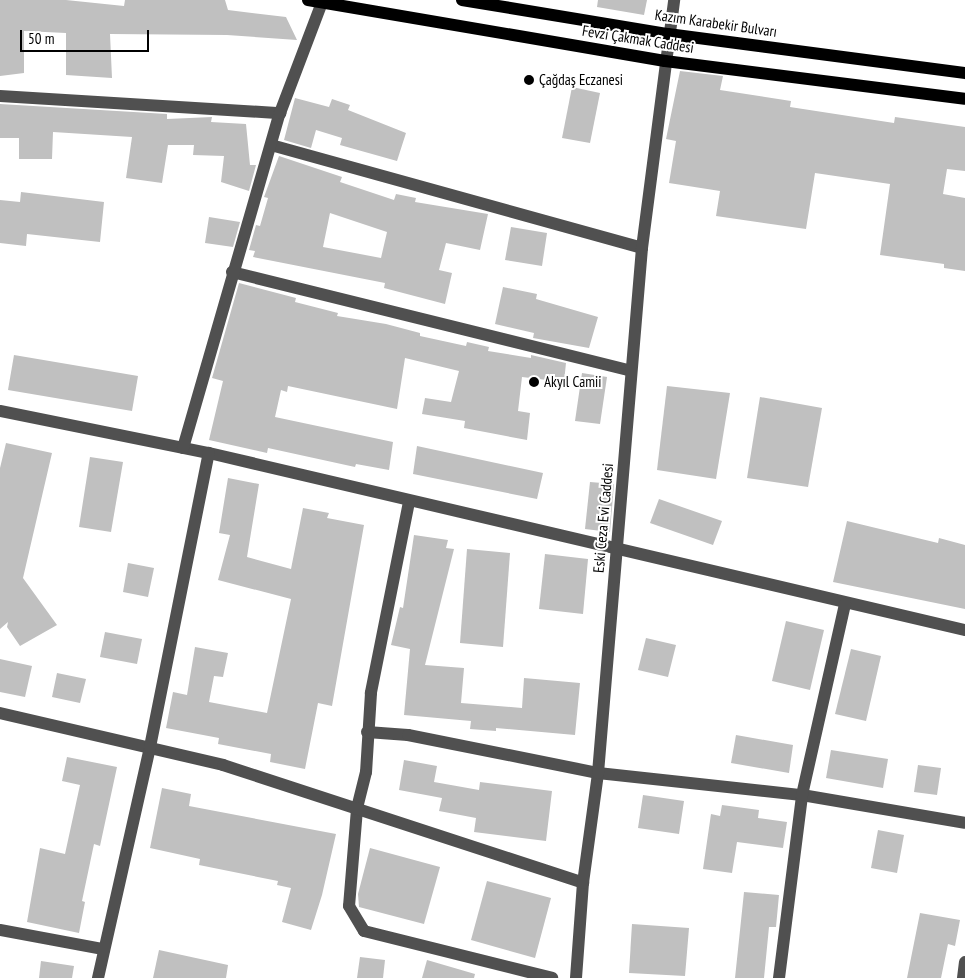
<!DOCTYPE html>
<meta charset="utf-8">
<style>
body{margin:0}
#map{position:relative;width:965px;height:978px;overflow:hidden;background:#fff;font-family:"PT Sans Narrow",sans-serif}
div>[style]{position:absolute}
.building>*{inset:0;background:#c0c0c0}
.minor>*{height:12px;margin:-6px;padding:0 6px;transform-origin:6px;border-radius:6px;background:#505050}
.major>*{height:12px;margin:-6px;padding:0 6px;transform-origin:6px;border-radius:6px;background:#000}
.dots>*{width:14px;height:14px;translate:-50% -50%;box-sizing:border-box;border:2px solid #fff;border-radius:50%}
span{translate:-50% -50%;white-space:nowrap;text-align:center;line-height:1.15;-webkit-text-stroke:4px #fff;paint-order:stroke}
.street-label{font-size:15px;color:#000}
.poi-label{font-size:15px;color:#000}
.left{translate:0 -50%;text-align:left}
.scale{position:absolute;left:20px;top:30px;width:129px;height:22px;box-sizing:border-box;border:2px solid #000;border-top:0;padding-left:6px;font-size:15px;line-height:18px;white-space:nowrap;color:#000;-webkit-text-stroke:4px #fff;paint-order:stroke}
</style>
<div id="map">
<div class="building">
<i style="clip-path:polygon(0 0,66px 0,124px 6px,125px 0,225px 0,228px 10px,286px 17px,297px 40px,227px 35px,110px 34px,112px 78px,66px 75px,66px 33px,24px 31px,24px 73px,0 76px)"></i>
<i style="clip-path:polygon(598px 0,647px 0,644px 15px,597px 7px)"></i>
<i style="clip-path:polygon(680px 71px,723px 76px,720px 90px,791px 101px,790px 107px,894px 123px,895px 117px,965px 127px,965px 171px,947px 169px,943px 194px,965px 198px,965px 271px,944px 268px,944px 264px,880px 255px,890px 184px,815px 173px,806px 229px,716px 216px,720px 191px,669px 183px,676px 141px,666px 139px)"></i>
<i style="clip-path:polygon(572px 87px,600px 93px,590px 143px,562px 138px)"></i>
<i style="clip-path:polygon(295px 98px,329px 107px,332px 99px,350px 105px,348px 110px,406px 133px,397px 161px,340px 145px,342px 138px,316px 130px,311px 148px,284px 140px)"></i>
<i style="clip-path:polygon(0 104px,167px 114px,167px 119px,212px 117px,211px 122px,246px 124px,250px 165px,256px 165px,249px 191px,221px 182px,224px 156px,193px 155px,194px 145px,168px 145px,162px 183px,126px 178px,132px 137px,53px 132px,52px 159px,19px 159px,19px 138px,0 138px)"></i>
<i style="clip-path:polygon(evenodd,279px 156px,342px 177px,340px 182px,394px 200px,396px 194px,416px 198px,415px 202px,488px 214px,480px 250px,446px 243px,439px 270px,452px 273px,445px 304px,384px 288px,385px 283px,253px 257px,255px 251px,249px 250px,256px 225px,260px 226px,268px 198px,264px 197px,279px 156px,330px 213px,387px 232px,381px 258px,323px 247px,330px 213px)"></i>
<i style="clip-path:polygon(21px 192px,104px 202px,100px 242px,27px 234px,26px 246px,0 243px,0 200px,20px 202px)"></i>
<i style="clip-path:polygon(209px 217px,240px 222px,233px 247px,205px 243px)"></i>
<i style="clip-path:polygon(511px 227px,547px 233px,542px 266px,505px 260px)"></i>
<i style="clip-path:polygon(239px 283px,296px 298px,295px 302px,338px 313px,337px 316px,386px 324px,420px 333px,420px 336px,466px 346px,467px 342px,489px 347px,488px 351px,531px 358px,531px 355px,566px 363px,564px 382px,522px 377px,518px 411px,530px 413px,527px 440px,464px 428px,465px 421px,422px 414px,425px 398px,451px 402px,459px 371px,405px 358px,397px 409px,288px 386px,287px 392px,281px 390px,275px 417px,393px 442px,389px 470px,356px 464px,355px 467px,268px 448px,267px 453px,209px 440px,223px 381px,212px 378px)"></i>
<i style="clip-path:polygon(503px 287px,537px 294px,536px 299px,598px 317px,589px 348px,533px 338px,534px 333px,495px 324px)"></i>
<i style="clip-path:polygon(14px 355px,138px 376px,132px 411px,8px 390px)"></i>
<i style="clip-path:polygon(582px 373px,607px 377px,600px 424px,575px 421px)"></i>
<i style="clip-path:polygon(667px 386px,730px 393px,716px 479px,657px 470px)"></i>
<i style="clip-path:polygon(760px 397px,822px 408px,808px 487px,747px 478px)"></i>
<i style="clip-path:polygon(6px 443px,52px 453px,23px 578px,57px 625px,20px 646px,7px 627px,8px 622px,0 629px,0 468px)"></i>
<i style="clip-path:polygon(417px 446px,543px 473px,537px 499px,413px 474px)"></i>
<i style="clip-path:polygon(90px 457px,123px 462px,111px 532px,79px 527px)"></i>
<i style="clip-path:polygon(228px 478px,259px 484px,247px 557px,291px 569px,303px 508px,329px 513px,327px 518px,364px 525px,332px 706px,318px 703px,305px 769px,270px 762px,271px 754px,218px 744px,219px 738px,166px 728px,173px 692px,187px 695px,195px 647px,228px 653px,223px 677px,214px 676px,209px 702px,267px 713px,291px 599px,218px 580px,230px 535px,219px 533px)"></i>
<i style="clip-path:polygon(590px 482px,614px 484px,610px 532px,585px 529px)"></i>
<i style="clip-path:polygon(659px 499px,722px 521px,713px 545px,650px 523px)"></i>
<i style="clip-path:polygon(847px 521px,938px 543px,939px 538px,965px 545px,965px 609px,833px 582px)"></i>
<i style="clip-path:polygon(414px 535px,448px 540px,446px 548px,454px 549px,425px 665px,464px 668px,461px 703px,522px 708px,524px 678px,580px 683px,575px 735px,496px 728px,496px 731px,470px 729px,471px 721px,404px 715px,410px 649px,391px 645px,400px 607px,403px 608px)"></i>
<i style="clip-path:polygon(467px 549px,510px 553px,503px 647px,460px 643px)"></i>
<i style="clip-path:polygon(545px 554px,588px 559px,583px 614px,539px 609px)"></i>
<i style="clip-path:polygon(128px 563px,154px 568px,148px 597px,123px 592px)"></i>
<i style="clip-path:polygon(786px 621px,824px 630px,810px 690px,772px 681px)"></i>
<i style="clip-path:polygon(105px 632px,142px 639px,137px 664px,100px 657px)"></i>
<i style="clip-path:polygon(646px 638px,676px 645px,668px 677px,638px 670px)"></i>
<i style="clip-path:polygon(851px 649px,881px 656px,866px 721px,835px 714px)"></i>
<i style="clip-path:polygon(0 659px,32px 666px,25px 697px,0 692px)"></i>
<i style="clip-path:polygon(57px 673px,86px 679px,80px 703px,52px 697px)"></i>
<i style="clip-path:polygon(736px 735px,793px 745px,789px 773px,731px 763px)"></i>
<i style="clip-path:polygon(831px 750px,888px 759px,883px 788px,826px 778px)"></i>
<i style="clip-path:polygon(67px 757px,117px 767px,100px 846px,94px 844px,82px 901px,85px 902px,79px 933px,27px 922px,40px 848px,65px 854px,80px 785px,62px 781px)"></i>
<i style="clip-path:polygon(404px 760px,437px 766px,434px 782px,479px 790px,480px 782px,552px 791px,546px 841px,474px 832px,476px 818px,439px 811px,442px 798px,399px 790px)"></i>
<i style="clip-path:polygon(918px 765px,941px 768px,937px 795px,914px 792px)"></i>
<i style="clip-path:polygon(162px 788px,191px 794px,189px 806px,336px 834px,322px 895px,311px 930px,282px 922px,291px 888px,277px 885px,278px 881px,199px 865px,200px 859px,150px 848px)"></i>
<i style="clip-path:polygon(643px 795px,684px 801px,679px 834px,638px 828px)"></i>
<i style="clip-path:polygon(722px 805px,759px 810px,758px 818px,787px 822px,783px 848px,737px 842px,732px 873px,703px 869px,711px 814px,720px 816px)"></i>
<i style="clip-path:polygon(878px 830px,904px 835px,897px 873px,871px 868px)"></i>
<i style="clip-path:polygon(370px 848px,440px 867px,424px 924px,359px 907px,358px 894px)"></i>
<i style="clip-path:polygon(487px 881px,551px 898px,535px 958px,471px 940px)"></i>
<i style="clip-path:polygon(744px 892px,779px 895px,776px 927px,769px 927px,764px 978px,735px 978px)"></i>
<i style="clip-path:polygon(920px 913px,960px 920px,955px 946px,948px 944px,941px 978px,907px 978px)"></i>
<i style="clip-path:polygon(632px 924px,689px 928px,685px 976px,629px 973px)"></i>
<i style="clip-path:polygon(159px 950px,228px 965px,226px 978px,153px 978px)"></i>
<i style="clip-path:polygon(360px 957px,385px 960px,383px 978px,357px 978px)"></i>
<i style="clip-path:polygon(427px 960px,475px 974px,474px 978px,422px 978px)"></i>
<i style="clip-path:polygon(41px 961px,74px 966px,72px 978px,39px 978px)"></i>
</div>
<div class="minor">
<i style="left:0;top:96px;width:281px;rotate:3.5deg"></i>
<i style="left:271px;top:145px;width:385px;rotate:15.5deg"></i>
<i style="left:232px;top:272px;width:411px;rotate:13.9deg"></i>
<i style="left:0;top:411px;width:213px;rotate:11.4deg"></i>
<i style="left:209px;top:453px;width:776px;rotate:13.18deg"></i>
<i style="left:183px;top:448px;width:349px;rotate:-73.9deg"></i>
<i style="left:280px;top:113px;width:121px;rotate:-69.2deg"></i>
<i style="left:409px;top:502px;width:195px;rotate:101.3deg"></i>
<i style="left:371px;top:693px;width:79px;rotate:93.6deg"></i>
<i style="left:366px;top:772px;width:38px;rotate:104deg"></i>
<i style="left:357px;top:809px;width:97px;rotate:94.7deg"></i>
<i style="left:349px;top:906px;width:29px;rotate:59deg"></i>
<i style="left:364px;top:931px;width:194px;rotate:14deg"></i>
<i style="left:0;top:713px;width:229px;rotate:13.1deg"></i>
<i style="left:223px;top:765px;width:379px;rotate:18.1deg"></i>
<i style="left:367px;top:732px;width:41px;rotate:4.2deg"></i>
<i style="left:408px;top:735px;width:194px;rotate:11.3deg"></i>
<i style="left:598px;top:773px;width:205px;rotate:6.2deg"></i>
<i style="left:802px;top:795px;width:165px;rotate:9.7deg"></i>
<i style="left:0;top:930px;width:105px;rotate:10.5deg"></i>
<i style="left:98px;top:978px;width:237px;rotate:-77.3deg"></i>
<i style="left:150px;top:747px;width:300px;rotate:-78.7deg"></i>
<i style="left:576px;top:978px;width:95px;rotate:-85.8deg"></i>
<i style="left:583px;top:883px;width:111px;rotate:-82.2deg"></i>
<i style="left:598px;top:773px;width:527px;rotate:-85.21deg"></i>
<i style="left:642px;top:248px;width:250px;rotate:-82.6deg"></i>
<i style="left:779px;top:978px;width:184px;rotate:-82.8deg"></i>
<i style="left:802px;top:795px;width:196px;rotate:-77.3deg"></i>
<i style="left:963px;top:978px;width:16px;rotate:-83deg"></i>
</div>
<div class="major">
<i style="left:308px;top:0;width:362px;rotate:9.7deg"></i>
<i style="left:665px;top:61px;width:302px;rotate:7.2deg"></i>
<i style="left:462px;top:0;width:209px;rotate:9.4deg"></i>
<i style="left:668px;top:34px;width:300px;rotate:7.5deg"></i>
</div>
<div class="dots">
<i style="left:529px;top:80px;background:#000"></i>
<i style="left:534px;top:382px;background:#000"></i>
</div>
<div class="street-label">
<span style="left:716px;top:23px;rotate:8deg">Kazım Karabekir Bulvarı</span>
<span style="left:638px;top:39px;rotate:9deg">Fevzi Çakmak Caddesi</span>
<span style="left:603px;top:518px;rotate:-85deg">Eski Ceza Evi Caddesi</span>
</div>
<div class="poi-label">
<span class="left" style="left:539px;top:80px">Çağdaş Eczanesi</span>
<span class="left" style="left:544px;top:382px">Akyıl Camii</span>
</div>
<div class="scale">50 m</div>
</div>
